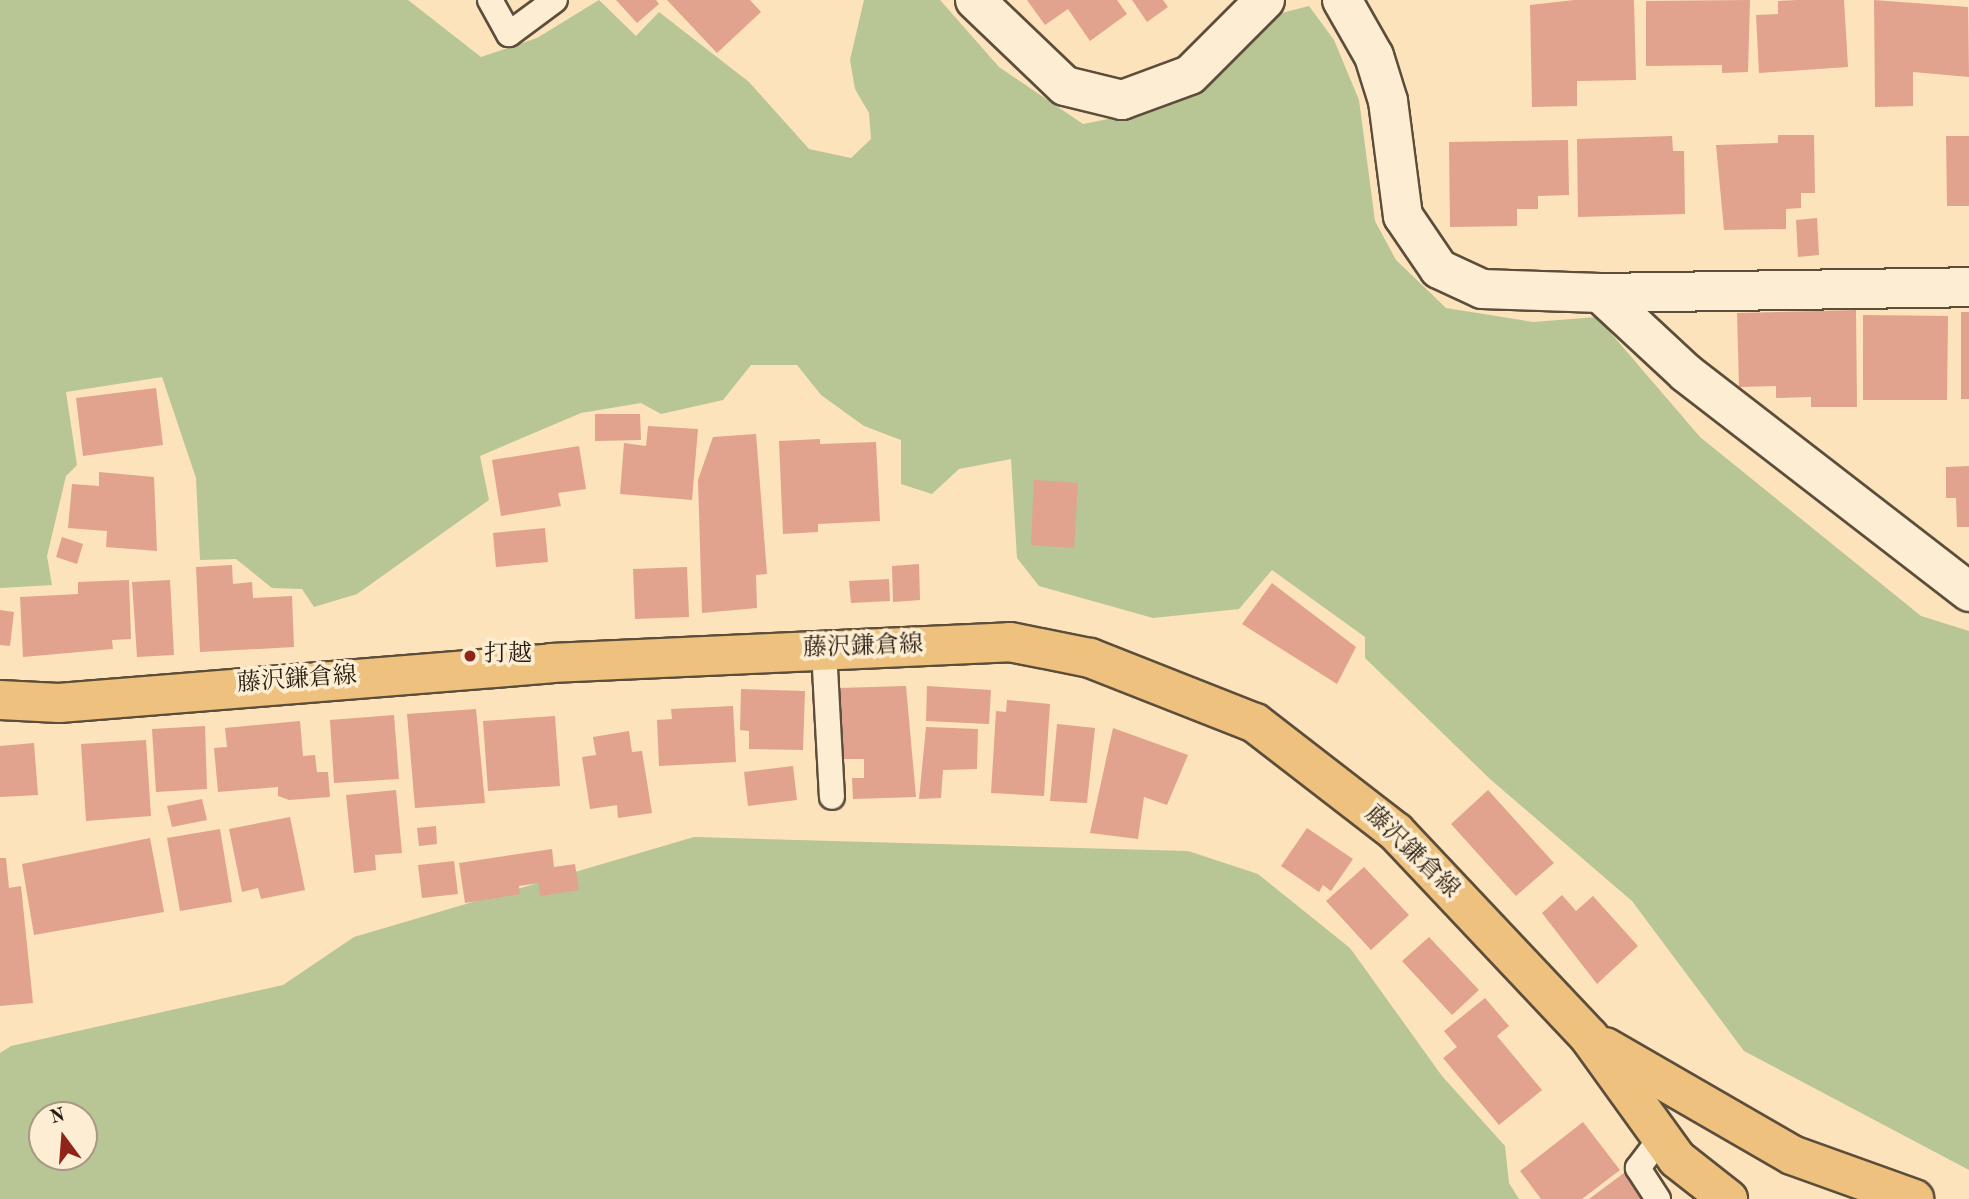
<!DOCTYPE html>
<meta charset="utf-8">
<style>
body{margin:0}
#map{position:relative;width:1969px;height:1199px;overflow:hidden;background:#fce3bb;font-family:"Old Standard TT","Noto Serif JP",serif}
div>[style]{position:absolute}
.green>*{inset:0;background:#b8c595}
.building>*{inset:0;background:#e1a28e}
.roads{filter:drop-shadow(2px 0 #5c4e3b) drop-shadow(-2px 0 #5c4e3b) drop-shadow(0 2px #5c4e3b) drop-shadow(0 -2px #5c4e3b)}
.service>*{height:24px;margin:-12px;padding:0 12px;transform-origin:12px;border-radius:12px;background:#fdedd3}
.minor>*{height:38px;margin:-19px;padding:0 19px;transform-origin:19px;border-radius:19px;background:#fdedd3}
.primary>*{height:38px;margin:-19px;padding:0 19px;transform-origin:19px;border-radius:19px;background:#eec27e}
.dots>*{width:19px;height:19px;translate:-50% -50%;box-sizing:border-box;border:4px solid #fdedd3;border-radius:50%}
span{translate:-50% -50%;white-space:nowrap;text-align:center;line-height:1.15;-webkit-text-stroke:7px #fdedd3;paint-order:stroke}
.street-label{font-size:24px;color:#261c10}
.poi-label{font-size:24px;color:#261c10}
.left{translate:0 -50%;text-align:left}
.north{position:absolute;left:28px;top:1101px;width:70px;height:70px;box-sizing:border-box;background:#fdedd3;border:2px solid #a79985;border-radius:50%;rotate:344deg;font-size:19px;font-weight:700;line-height:28px;text-align:center;color:#261c10}
.north::after{content:'';display:block;margin:auto;width:24px;height:32px;background:#8f2418;clip-path:polygon(50% 0,100% 100%,50% 72%,0 100%)}
</style>
<div id="map">
<div class="green">
<i style="clip-path:polygon(0 0,408px 0,481px 57px,537px 38px,599px 0,636px 36px,659px 12px,749px 82px,809px 149px,851px 158px,871px 139px,869px 113px,855px 89px,850px 60px,864px 0,940px 0,999px 67px,1083px 124px,1163px 108px,1278px 14px,1309px 6px,1334px 40px,1359px 100px,1375px 221px,1396px 260px,1446px 308px,1533px 322px,1597px 317px,1700px 437px,1921px 616px,1969px 631px,1969px 1170px,1744px 1051px,1632px 901px,1490px 779px,1365px 658px,1365px 637px,1272px 570px,1239px 609px,1153px 618px,1039px 586px,1017px 558px,1011px 459px,959px 469px,932px 494px,901px 484px,901px 440px,864px 426px,821px 395px,797px 365px,751px 365px,723px 400px,661px 414px,641px 403px,581px 413px,480px 456px,489px 500px,357px 594px,314px 607px,302px 589px,272px 588px,236px 559px,200px 560px,196px 478px,162px 377px,66px 392px,77px 465px,66px 476px,47px 556px,52px 585px,0 588px)"></i>
<i style="clip-path:polygon(evenodd,694px 837px,1188px 851px,1258px 874px,1350px 948px,1442px 1076px,1505px 1146px,1509px 1183px,1519px 1199px,0 1199px,0 1053px,11px 1046px,283px 985px,354px 937px,694px 837px,42px 1115px,84px 1115px,84px 1157px,42px 1157px,42px 1115px)"></i>
</div>
<div class="building">
<i style="clip-path:polygon(616px 0,656px 0,659px 4px,637px 23px)"></i>
<i style="clip-path:polygon(667px 0,750px 0,761px 12px,717px 53px)"></i>
<i style="clip-path:polygon(1027px 0,1117px 0,1127px 14px,1090px 41px,1068px 9px,1045px 25px)"></i>
<i style="clip-path:polygon(1132px 0,1163px 0,1168px 7px,1147px 22px)"></i>
<i style="clip-path:polygon(1574px 0,1634px 0,1636px 80px,1577px 81px,1577px 106px,1532px 107px,1530px 5px)"></i>
<i style="clip-path:polygon(1750px 0,1748px 72px,1722px 73px,1722px 65px,1646px 66px,1646px 1px)"></i>
<i style="clip-path:polygon(1797px 0,1844px 0,1848px 67px,1759px 73px,1756px 15px,1778px 14px,1778px 1px)"></i>
<i style="clip-path:polygon(1874px 0,1968px 7px,1969px 77px,1913px 72px,1913px 106px,1875px 107px)"></i>
<i style="clip-path:polygon(1778px 135px,1814px 135px,1815px 193px,1801px 193px,1801px 208px,1786px 209px,1786px 229px,1724px 230px,1716px 145px,1778px 143px)"></i>
<i style="clip-path:polygon(1672px 136px,1673px 151px,1684px 151px,1685px 214px,1578px 217px,1577px 139px)"></i>
<i style="clip-path:polygon(1946px 136px,1969px 136px,1969px 206px,1947px 206px)"></i>
<i style="clip-path:polygon(1568px 140px,1569px 195px,1538px 196px,1538px 209px,1517px 209px,1517px 226px,1450px 227px,1449px 142px)"></i>
<i style="clip-path:polygon(1817px 218px,1819px 255px,1798px 257px,1796px 220px)"></i>
<i style="clip-path:polygon(1856px 310px,1857px 407px,1811px 407px,1811px 397px,1776px 398px,1776px 386px,1739px 387px,1737px 313px)"></i>
<i style="clip-path:polygon(1961px 312px,1969px 312px,1969px 399px,1961px 399px)"></i>
<i style="clip-path:polygon(1863px 315px,1948px 316px,1947px 400px,1863px 400px)"></i>
<i style="clip-path:polygon(156px 388px,163px 445px,83px 456px,76px 398px)"></i>
<i style="clip-path:polygon(595px 414px,640px 414px,641px 440px,595px 441px)"></i>
<i style="clip-path:polygon(648px 426px,698px 429px,692px 500px,620px 494px,624px 443px,646px 446px)"></i>
<i style="clip-path:polygon(756px 434px,767px 574px,756px 575px,757px 608px,702px 613px,698px 480px,713px 437px)"></i>
<i style="clip-path:polygon(820px 439px,820px 444px,876px 442px,880px 521px,818px 524px,818px 532px,783px 534px,779px 441px)"></i>
<i style="clip-path:polygon(579px 446px,586px 489px,558px 493px,561px 506px,501px 516px,492px 460px)"></i>
<i style="clip-path:polygon(1969px 466px,1969px 527px,1957px 527px,1956px 498px,1946px 498px,1946px 467px)"></i>
<i style="clip-path:polygon(99px 472px,154px 477px,157px 551px,106px 547px,107px 531px,68px 528px,72px 484px,99px 486px)"></i>
<i style="clip-path:polygon(1034px 480px,1078px 483px,1074px 548px,1031px 545px)"></i>
<i style="clip-path:polygon(545px 528px,548px 562px,496px 567px,493px 533px)"></i>
<i style="clip-path:polygon(62px 537px,83px 544px,77px 564px,56px 557px)"></i>
<i style="clip-path:polygon(919px 564px,920px 600px,893px 602px,892px 566px)"></i>
<i style="clip-path:polygon(232px 565px,233px 584px,252px 582px,253px 598px,292px 596px,294px 647px,200px 652px,196px 567px)"></i>
<i style="clip-path:polygon(687px 567px,689px 617px,635px 619px,633px 569px)"></i>
<i style="clip-path:polygon(889px 579px,890px 601px,851px 603px,849px 581px)"></i>
<i style="clip-path:polygon(129px 580px,131px 639px,112px 640px,113px 649px,23px 657px,20px 597px,78px 594px,78px 582px)"></i>
<i style="clip-path:polygon(170px 580px,174px 655px,137px 657px,132px 582px)"></i>
<i style="clip-path:polygon(1272px 583px,1356px 647px,1337px 684px,1242px 624px)"></i>
<i style="clip-path:polygon(0 610px,14px 612px,10px 646px,0 645px)"></i>
<i style="clip-path:polygon(906px 686px,916px 797px,853px 799px,852px 778px,864px 778px,864px 759px,840px 759px,839px 688px)"></i>
<i style="clip-path:polygon(927px 686px,991px 690px,989px 724px,926px 721px)"></i>
<i style="clip-path:polygon(741px 689px,805px 691px,803px 750px,749px 749px,749px 731px,740px 730px)"></i>
<i style="clip-path:polygon(1007px 700px,1050px 704px,1044px 796px,991px 793px,996px 711px,1006px 712px)"></i>
<i style="clip-path:polygon(733px 706px,736px 762px,659px 766px,657px 720px,672px 719px,671px 709px)"></i>
<i style="clip-path:polygon(476px 709px,485px 803px,415px 808px,407px 714px)"></i>
<i style="clip-path:polygon(394px 715px,399px 779px,334px 783px,330px 720px)"></i>
<i style="clip-path:polygon(555px 716px,560px 786px,488px 791px,483px 721px)"></i>
<i style="clip-path:polygon(300px 721px,303px 756px,315px 755px,317px 772px,328px 772px,330px 797px,289px 800px,278px 796px,278px 787px,218px 792px,214px 748px,227px 747px,225px 728px)"></i>
<i style="clip-path:polygon(1057px 724px,1095px 728px,1087px 803px,1050px 801px)"></i>
<i style="clip-path:polygon(205px 726px,207px 789px,156px 792px,152px 729px)"></i>
<i style="clip-path:polygon(926px 727px,978px 729px,977px 769px,943px 770px,941px 798px,919px 799px)"></i>
<i style="clip-path:polygon(1113px 728px,1188px 755px,1167px 805px,1144px 797px,1138px 839px,1090px 833px)"></i>
<i style="clip-path:polygon(629px 731px,632px 752px,642px 751px,652px 813px,618px 818px,617px 805px,590px 809px,582px 757px,596px 755px,593px 737px)"></i>
<i style="clip-path:polygon(146px 740px,151px 816px,86px 821px,81px 744px)"></i>
<i style="clip-path:polygon(34px 743px,38px 795px,0 797px,0 746px)"></i>
<i style="clip-path:polygon(793px 766px,797px 800px,748px 806px,744px 772px)"></i>
<i style="clip-path:polygon(396px 790px,402px 853px,375px 855px,376px 870px,354px 873px,346px 795px)"></i>
<i style="clip-path:polygon(1488px 790px,1554px 863px,1516px 896px,1451px 824px)"></i>
<i style="clip-path:polygon(202px 799px,207px 820px,172px 827px,167px 806px)"></i>
<i style="clip-path:polygon(290px 817px,305px 890px,261px 899px,258px 888px,242px 892px,229px 829px)"></i>
<i style="clip-path:polygon(436px 826px,437px 844px,419px 846px,417px 828px)"></i>
<i style="clip-path:polygon(1307px 828px,1353px 859px,1331px 891px,1323px 885px,1319px 892px,1281px 866px)"></i>
<i style="clip-path:polygon(220px 829px,232px 902px,180px 911px,167px 838px)"></i>
<i style="clip-path:polygon(150px 838px,164px 912px,34px 935px,22px 864px)"></i>
<i style="clip-path:polygon(552px 849px,554px 867px,575px 864px,579px 890px,540px 896px,539px 883px,519px 886px,520px 894px,465px 903px,459px 863px)"></i>
<i style="clip-path:polygon(0 858px,6px 858px,9px 888px,21px 886px,33px 1003px,0 1006px)"></i>
<i style="clip-path:polygon(454px 861px,458px 894px,422px 898px,418px 865px)"></i>
<i style="clip-path:polygon(1364px 867px,1409px 915px,1371px 950px,1326px 901px)"></i>
<i style="clip-path:polygon(1562px 895px,1576px 911px,1593px 896px,1638px 946px,1597px 984px,1542px 913px)"></i>
<i style="clip-path:polygon(1429px 937px,1479px 990px,1452px 1015px,1402px 961px)"></i>
<i style="clip-path:polygon(1485px 998px,1509px 1026px,1497px 1036px,1542px 1090px,1499px 1125px,1443px 1058px,1457px 1047px,1444px 1031px)"></i>
<i style="clip-path:polygon(1583px 1122px,1620px 1170px,1582px 1199px,1541px 1199px,1520px 1171px)"></i>
<i style="clip-path:polygon(1624px 1173px,1644px 1199px,1589px 1199px)"></i>
</div>
<div class="roads">
<div class="service">
<i style="left:490px;top:0;width:39px;rotate:61deg"></i>
<i style="left:509px;top:34px;width:57px;rotate:-36.5deg"></i>
<i style="left:824px;top:650px;width:147px;rotate:86.9deg"></i>
<i style="left:1658px;top:1199px;width:37px;rotate:-123deg"></i>
<i style="left:1638px;top:1168px;width:39px;rotate:-53deg"></i>
</div>
<div class="minor">
<i style="left:975px;top:0;width:124px;rotate:43.7deg"></i>
<i style="left:1065px;top:86px;width:59px;rotate:13.8deg"></i>
<i style="left:1122px;top:100px;width:72px;rotate:-20.2deg"></i>
<i style="left:1190px;top:75px;width:106px;rotate:-45deg"></i>
<i style="left:1342px;top:0;width:64px;rotate:60.3deg"></i>
<i style="left:1374px;top:56px;width:47px;rotate:72.7deg"></i>
<i style="left:1388px;top:101px;width:116px;rotate:82.6deg"></i>
<i style="left:1403px;top:216px;width:64px;rotate:55.8deg"></i>
<i style="left:1439px;top:269px;width:47px;rotate:24.9deg"></i>
<i style="left:1482px;top:289px;width:118px;rotate:1.9deg"></i>
<i style="left:1600px;top:293px;width:117px;rotate:42.9deg"></i>
<i style="left:1686px;top:373px;width:358px;rotate:37.7deg"></i>
<i style="left:1600px;top:293px;width:369px;rotate:-0.9deg"></i>
</div>
<div class="primary">
<i style="left:0;top:700px;width:59px;rotate:2.9deg"></i>
<i style="left:59px;top:703px;width:494px;rotate:-4.6deg"></i>
<i style="left:551px;top:663px;width:459px;rotate:-2.6deg"></i>
<i style="left:1010px;top:642px;width:82px;rotate:11.3deg"></i>
<i style="left:1090px;top:658px;width:177px;rotate:21.5deg"></i>
<i style="left:1255px;top:723px;width:178px;rotate:37.7deg"></i>
<i style="left:1396px;top:832px;width:282px;rotate:46.7deg"></i>
<i style="left:1589px;top:1037px;width:150px;rotate:54.2deg"></i>
<i style="left:1677px;top:1159px;width:65px;rotate:38.1deg"></i>
<i style="left:1605px;top:1047px;width:216px;rotate:30deg"></i>
<i style="left:1792px;top:1155px;width:130px;rotate:19.8deg"></i>
</div>
</div>
<div class="dots">
<i style="left:470px;top:656px;background:#8f2418"></i>
</div>
<div class="street-label">
<span style="left:863px;top:648px;rotate:-2deg">藤沢鎌倉線</span>
<span style="left:297px;top:681px;rotate:-4deg">藤沢鎌倉線</span>
<span style="left:1411px;top:853px;rotate:44deg">藤沢鎌倉線</span>
</div>
<div class="poi-label">
<span class="left" style="left:484px;top:656px">打越</span>
</div>
<div class="north">N</div>
</div>
